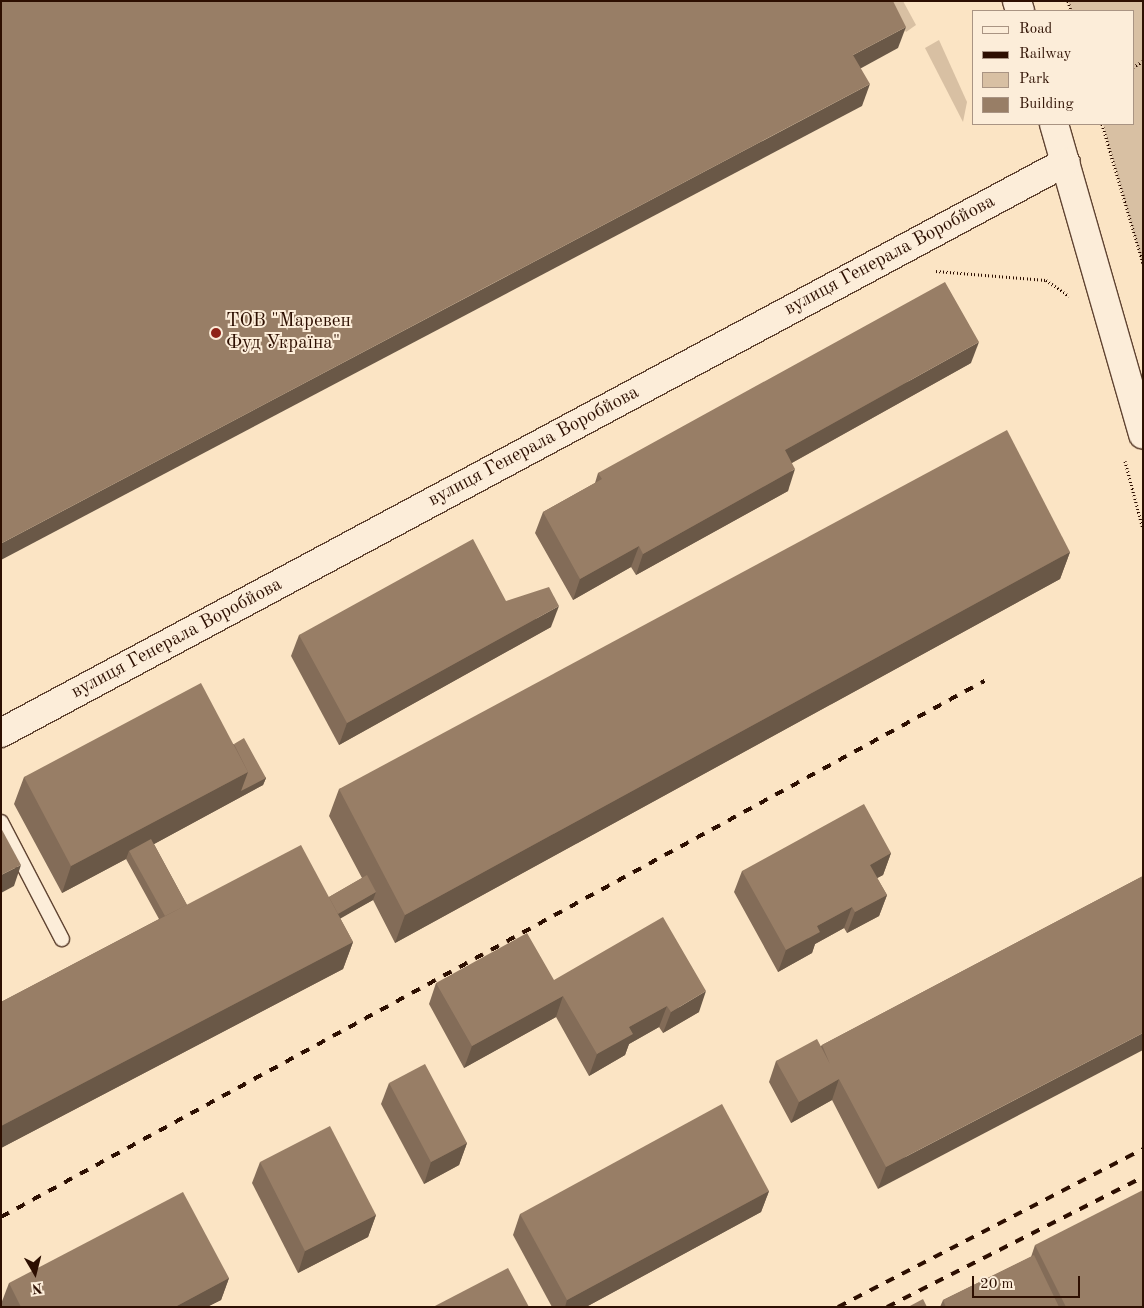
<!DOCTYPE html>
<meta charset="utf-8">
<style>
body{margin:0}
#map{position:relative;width:1144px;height:1308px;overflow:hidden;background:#fbe4c4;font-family:"Old Standard TT",serif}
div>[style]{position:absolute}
.green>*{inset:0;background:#d8c0a3}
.path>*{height:3px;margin-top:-1.5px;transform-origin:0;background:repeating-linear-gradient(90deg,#2d0f01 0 1px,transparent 0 3.5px)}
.roads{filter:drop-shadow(1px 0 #604432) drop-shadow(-1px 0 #604432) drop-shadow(0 1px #604432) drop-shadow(0 -1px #604432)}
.service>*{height:14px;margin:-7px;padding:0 7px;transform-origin:7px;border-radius:7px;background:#fcedd9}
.tertiary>*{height:28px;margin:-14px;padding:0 14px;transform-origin:14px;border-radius:14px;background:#fcedd9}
.rail>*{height:4px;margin-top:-2px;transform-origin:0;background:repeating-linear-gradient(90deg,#2d0f01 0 9px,transparent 0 18px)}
.wall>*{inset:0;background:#836c58}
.shaded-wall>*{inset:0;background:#6a5847}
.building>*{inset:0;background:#987e66}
.dots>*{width:14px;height:14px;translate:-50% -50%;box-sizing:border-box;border:2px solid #fcedd9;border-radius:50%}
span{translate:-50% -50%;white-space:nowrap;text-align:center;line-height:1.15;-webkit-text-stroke:4px #fcedd9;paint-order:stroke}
.street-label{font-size:19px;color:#2d0f01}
.poi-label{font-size:19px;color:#2d0f01}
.left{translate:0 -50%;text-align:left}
.frame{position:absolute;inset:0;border:2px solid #2d0f01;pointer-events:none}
.legend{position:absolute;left:972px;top:10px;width:162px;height:115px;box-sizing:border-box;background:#fcedd9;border:1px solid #a99483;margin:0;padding:6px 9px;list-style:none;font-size:15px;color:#2d0f01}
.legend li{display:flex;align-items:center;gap:10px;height:25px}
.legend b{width:25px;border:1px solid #a99483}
.north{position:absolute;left:10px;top:1248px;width:50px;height:50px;-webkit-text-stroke:4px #fcedd9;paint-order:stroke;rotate:172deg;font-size:14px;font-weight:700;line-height:20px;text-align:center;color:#2d0f01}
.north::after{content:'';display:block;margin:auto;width:18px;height:22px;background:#2d0f01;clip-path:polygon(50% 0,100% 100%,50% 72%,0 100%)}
.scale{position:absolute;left:972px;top:1276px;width:108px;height:22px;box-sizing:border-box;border:2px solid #2d0f01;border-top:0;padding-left:6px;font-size:15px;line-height:18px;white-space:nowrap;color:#2d0f01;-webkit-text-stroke:4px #fcedd9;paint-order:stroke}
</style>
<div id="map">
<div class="green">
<i style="clip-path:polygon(889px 1px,903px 1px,916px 25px,906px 32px)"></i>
<i style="clip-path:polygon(1068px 1px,1143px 1px,1143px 266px,1103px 124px,1133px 124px,1133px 11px,1071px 11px)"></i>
<i style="clip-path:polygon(939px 40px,967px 102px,963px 122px,925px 48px)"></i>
</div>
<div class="path">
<i style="left:1068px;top:1px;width:10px;rotate:73deg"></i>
<i style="left:1133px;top:67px;width:12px;rotate:-31deg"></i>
<i style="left:1102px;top:124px;width:145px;rotate:73.6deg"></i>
<i style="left:936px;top:271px;width:110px;rotate:4.7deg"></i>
<i style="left:1046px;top:280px;width:28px;rotate:35deg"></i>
<i style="left:1125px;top:461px;width:70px;rotate:75.2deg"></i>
</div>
<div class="roads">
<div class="service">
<i style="left:1px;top:822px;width:132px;rotate:62.5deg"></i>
</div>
<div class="tertiary">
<i style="left:1017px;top:1px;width:10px;rotate:73deg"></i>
<i style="left:1054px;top:124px;width:323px;rotate:74deg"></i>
<i style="left:1px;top:733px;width:1208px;rotate:-28.2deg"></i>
</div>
</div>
<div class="rail">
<i style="left:1px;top:1217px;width:1120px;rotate:-28.6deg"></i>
<i style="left:838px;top:1307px;width:343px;rotate:-27.4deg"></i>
<i style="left:887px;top:1307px;width:287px;rotate:-26.9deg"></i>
</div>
<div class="wall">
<i style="clip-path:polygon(971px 363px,792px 463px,788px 491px,636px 575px,631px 567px,573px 600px,535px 533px,543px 512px,595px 483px,598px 473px)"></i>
<i style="clip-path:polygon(1070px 552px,1060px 579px,395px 943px,373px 900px,340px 918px,353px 942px,343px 969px,1px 1148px,1px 1002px,159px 919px,126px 859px,62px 893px,14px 804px,24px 777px,234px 744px,266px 778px,263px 785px,154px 844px,187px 905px,329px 897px,362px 878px,329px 816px,339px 789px)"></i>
<i style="clip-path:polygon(506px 601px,551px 627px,339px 745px,291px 656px,299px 635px)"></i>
<i style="clip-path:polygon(891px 853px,883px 875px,877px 878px,887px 895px,879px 916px,847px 933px,844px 928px,815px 944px,812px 953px,778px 972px,734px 892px,742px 871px)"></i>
<i style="clip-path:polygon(1143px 876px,878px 1189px,832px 1100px,791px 1123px,769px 1082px,776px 1061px,821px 1046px,822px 1045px)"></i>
<i style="clip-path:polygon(554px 980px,699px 1012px,663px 1033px,659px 1027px,629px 1044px,625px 1055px,589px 1076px,556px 1017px,464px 1068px,429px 1004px,436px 983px)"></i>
<i style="clip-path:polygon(389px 1083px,467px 1143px,459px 1165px,424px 1184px,381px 1104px)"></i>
<i style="clip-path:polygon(260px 1162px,376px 1215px,368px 1237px,298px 1273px,252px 1183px)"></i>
<i style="clip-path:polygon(769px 1191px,761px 1212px,586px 1307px,552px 1307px,513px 1235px,520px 1214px)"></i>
<i style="clip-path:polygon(1035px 1245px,1143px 1307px,940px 1307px,943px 1300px,1031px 1257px)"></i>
<i style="clip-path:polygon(229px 1278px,221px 1300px,207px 1307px,2px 1307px,1px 1304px,9px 1283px)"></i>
</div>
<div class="shaded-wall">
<i style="clip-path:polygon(906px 27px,898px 48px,845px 77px,853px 55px)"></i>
<i style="clip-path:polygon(870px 84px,862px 106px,1px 560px,2px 543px)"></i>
<i style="clip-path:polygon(979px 342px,971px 363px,777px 471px,785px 450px)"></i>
<i style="clip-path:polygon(795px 469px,788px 491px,636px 575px,643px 554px)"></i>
<i style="clip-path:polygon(639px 546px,631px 567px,573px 600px,580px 579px)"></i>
<i style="clip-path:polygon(1070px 552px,1060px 579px,395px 943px,405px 915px)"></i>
<i style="clip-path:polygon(559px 606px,551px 627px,339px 745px,347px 723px)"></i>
<i style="clip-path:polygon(248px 772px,266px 778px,263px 785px,132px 856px,129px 851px,126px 859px,62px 893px,71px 866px)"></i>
<i style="clip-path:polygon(891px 853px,883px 875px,862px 886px,870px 865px)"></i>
<i style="clip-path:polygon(21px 865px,14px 886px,1px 893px,1px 875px)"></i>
<i style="clip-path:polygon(376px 892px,373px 900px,322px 929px,324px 921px)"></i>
<i style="clip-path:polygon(887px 895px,879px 916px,847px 933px,855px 912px)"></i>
<i style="clip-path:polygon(852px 907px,844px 928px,815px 944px,812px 953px,778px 972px,786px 950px,817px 926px)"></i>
<i style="clip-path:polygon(353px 942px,343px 969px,1px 1148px,1px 1126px)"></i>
<i style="clip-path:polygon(706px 991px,699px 1012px,663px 1033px,671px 1012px)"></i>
<i style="clip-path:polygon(563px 996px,556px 1017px,464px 1068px,472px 1046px)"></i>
<i style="clip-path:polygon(667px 1006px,659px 1027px,629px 1044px,625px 1055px,589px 1076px,597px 1054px,629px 1027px)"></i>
<i style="clip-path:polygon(1143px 1033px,1143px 1050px,878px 1189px,886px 1167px)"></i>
<i style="clip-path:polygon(839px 1079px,832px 1100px,791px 1123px,799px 1102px)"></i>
<i style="clip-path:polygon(467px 1143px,459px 1165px,424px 1184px,431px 1162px)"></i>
<i style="clip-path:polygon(769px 1191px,761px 1212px,586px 1307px,565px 1307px,567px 1300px)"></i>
<i style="clip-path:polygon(376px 1215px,368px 1237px,298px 1273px,305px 1251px)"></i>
<i style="clip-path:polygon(229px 1278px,221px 1300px,207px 1307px,175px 1307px)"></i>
</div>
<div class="building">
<i style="clip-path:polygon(1px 1px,893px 1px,906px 27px,853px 55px,870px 84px,2px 543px)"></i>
<i style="clip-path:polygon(945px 282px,979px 342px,785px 450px,795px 469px,643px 554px,639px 546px,580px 579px,543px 512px,602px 479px,598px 473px)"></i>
<i style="clip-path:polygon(1007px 430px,1070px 552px,405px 915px,339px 789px)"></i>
<i style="clip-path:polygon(473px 539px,506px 601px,549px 587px,559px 606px,347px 723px,299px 635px)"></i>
<i style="clip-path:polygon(201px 683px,248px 772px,71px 866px,24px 777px)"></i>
<i style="clip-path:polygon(244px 738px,266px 778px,241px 791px,248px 772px,234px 744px)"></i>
<i style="clip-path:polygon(864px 804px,891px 853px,870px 865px,887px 895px,855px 912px,852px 907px,817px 926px,820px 932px,786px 950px,742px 871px)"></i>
<i style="clip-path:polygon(1px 828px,21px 865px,1px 875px)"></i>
<i style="clip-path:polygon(151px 839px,187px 905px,165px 916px,129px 851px)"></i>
<i style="clip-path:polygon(301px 845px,353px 942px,1px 1126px,1px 1002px)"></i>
<i style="clip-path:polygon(367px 875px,376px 892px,338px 914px,329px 897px)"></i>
<i style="clip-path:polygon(1143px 876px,1143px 1033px,886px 1167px,839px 1079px,799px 1102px,776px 1061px,817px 1039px,830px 1064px,822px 1045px)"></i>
<i style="clip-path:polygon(663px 917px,706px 991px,671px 1012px,667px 1006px,629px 1027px,633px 1034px,597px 1054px,563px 996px,472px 1046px,436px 983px,527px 933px,554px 980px)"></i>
<i style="clip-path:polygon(425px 1064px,467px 1143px,431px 1162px,389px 1083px)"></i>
<i style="clip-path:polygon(722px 1104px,769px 1191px,567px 1300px,520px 1214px)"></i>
<i style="clip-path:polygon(330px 1126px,376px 1215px,305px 1251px,260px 1162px)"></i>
<i style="clip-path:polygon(1143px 1190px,1143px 1307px,1066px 1307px,1035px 1245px)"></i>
<i style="clip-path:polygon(183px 1192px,229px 1278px,175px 1307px,21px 1307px,9px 1283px)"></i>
<i style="clip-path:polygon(1034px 1255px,1059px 1307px,946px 1307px,943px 1300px)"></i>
<i style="clip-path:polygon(508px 1268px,529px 1307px,433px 1307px)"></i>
<i style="clip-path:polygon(923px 1299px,927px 1307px,908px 1307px)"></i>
</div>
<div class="dots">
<i style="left:216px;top:333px;background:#8f2418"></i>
</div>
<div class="street-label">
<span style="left:890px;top:256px;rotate:-28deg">вулиця Генерала Воробйова</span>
<span style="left:534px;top:447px;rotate:-28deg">вулиця Генерала Воробйова</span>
<span style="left:177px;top:639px;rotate:-28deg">вулиця Генерала Воробйова</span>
</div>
<div class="poi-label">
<span class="left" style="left:226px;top:333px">ТОВ "Маревен<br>Фуд Україна"</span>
</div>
<div class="frame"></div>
<ul class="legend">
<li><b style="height:6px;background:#fcedd9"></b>Road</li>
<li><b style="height:6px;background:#2d0f01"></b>Railway</li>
<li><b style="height:14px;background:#d8c0a3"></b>Park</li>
<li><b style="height:14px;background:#987e66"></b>Building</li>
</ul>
<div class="north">N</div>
<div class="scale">20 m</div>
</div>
